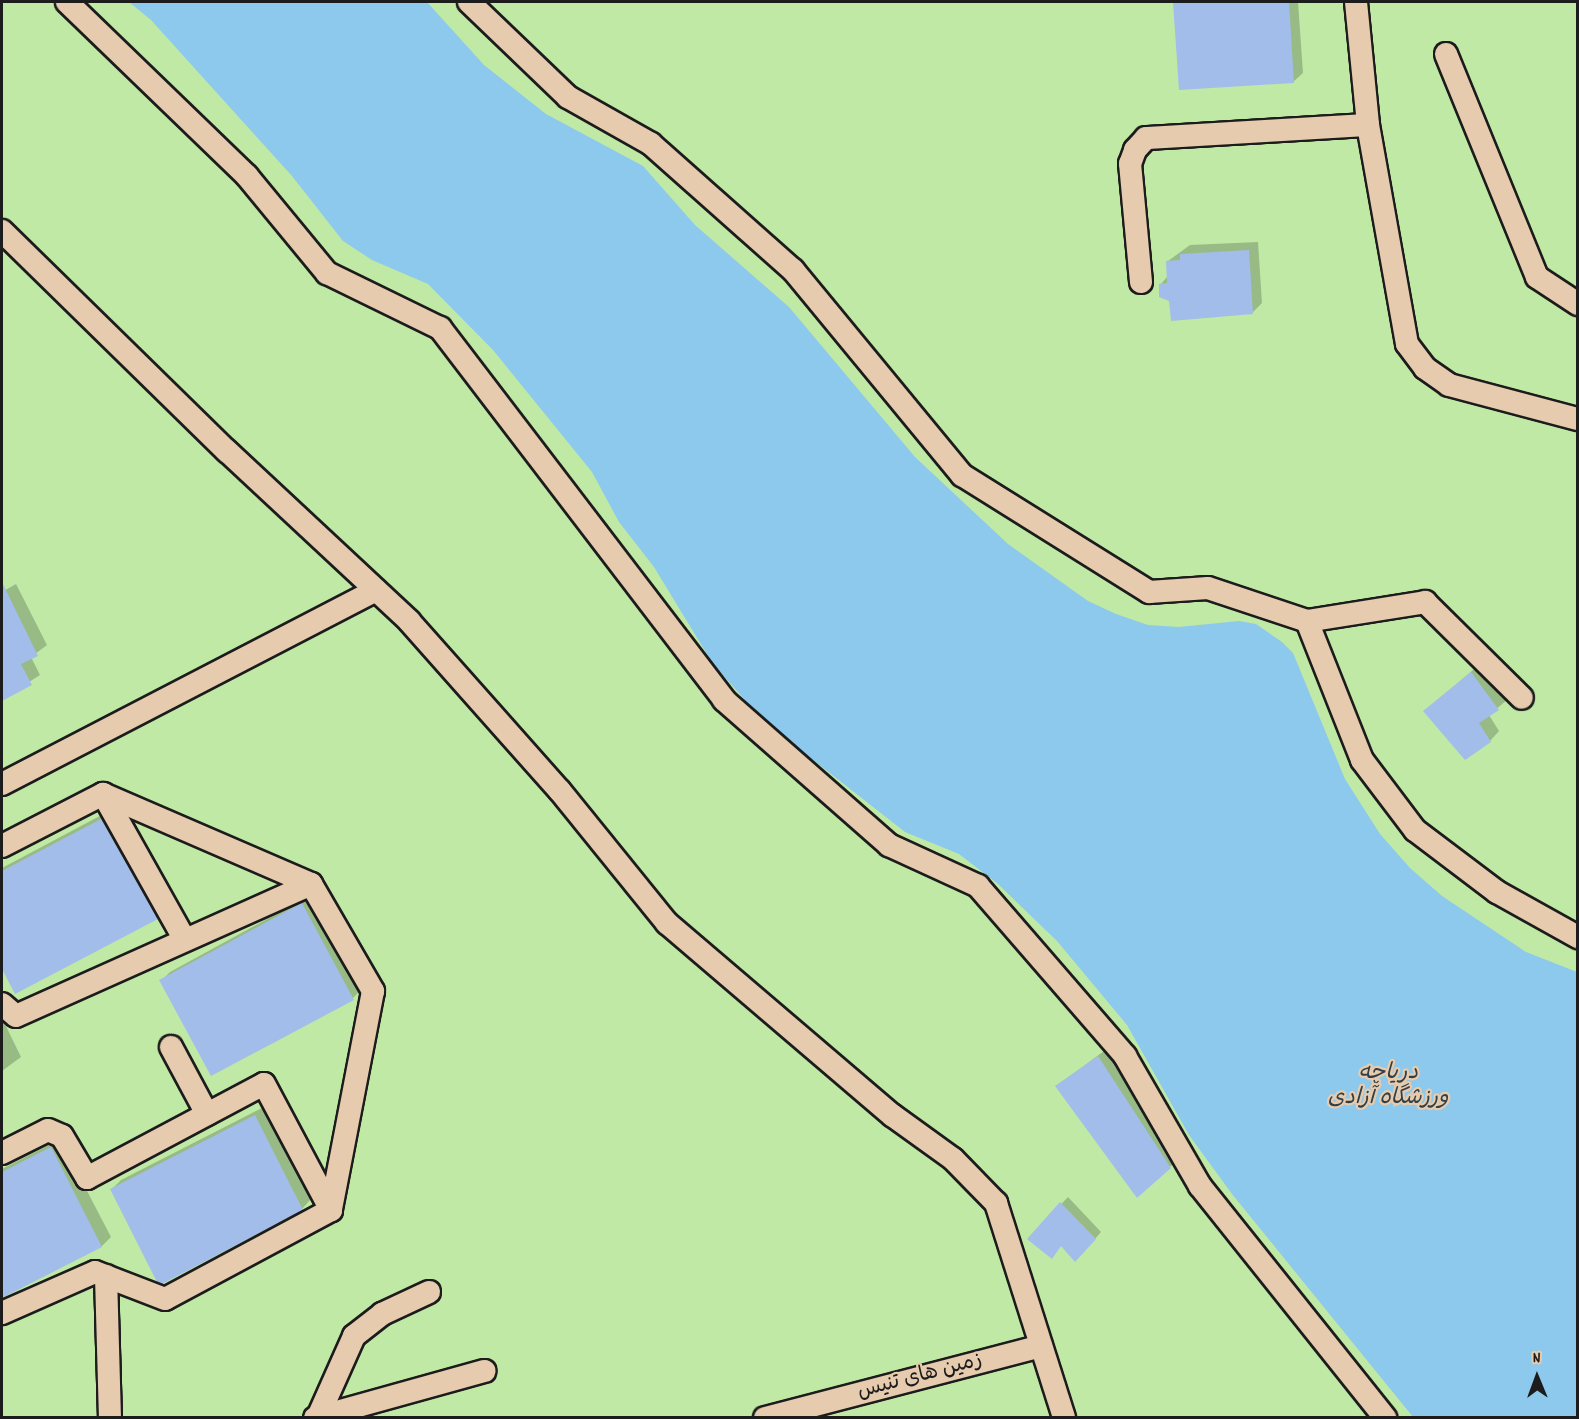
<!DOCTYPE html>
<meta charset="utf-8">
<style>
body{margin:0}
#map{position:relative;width:1579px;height:1419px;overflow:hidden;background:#e6cbae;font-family:Dekko,"Playpen Sans Arabic",sans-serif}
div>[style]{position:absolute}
.green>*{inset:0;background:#bfe9a5}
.water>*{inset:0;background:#8cc9ec}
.shadow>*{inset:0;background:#0003}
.building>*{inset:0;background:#a2bde9}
.roads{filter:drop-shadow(2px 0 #1c1c1c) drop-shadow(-2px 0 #1c1c1c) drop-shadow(0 2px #1c1c1c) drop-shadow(0 -2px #1c1c1c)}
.minor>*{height:22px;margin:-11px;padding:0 11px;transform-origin:11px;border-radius:11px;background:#e6cbae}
span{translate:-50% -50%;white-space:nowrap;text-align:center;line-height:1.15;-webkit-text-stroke:4.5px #e6cbae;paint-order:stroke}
.street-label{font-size:21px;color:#1c1c1c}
.water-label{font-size:22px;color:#323f46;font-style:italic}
.frame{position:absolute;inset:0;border:3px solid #1c1c1c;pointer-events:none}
.north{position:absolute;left:1507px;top:1347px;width:60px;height:60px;-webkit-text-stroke:4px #e6cbae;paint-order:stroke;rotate:359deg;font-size:16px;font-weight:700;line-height:24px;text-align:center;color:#1c1c1c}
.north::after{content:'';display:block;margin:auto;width:21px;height:27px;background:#1c1c1c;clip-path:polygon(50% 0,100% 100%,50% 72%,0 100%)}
</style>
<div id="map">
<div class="green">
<i style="clip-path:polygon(2px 2px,1577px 2px,1577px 1417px,2px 1417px)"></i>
</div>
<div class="water">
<i style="clip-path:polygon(129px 2px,427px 2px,484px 65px,546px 114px,643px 166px,695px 225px,789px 307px,915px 457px,1008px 544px,1088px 601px,1116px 614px,1148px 625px,1179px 627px,1239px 621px,1256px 624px,1282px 642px,1293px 653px,1345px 779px,1380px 834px,1410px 868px,1442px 896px,1526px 952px,1577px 972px,1577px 1417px,1413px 1417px,1232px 1194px,1189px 1135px,1127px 1025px,1057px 941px,998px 884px,959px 854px,905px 832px,789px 741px,746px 701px,713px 664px,654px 567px,619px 522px,592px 472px,493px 350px,428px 284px,372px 260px,343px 241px,292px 176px,151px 20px)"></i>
</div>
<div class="shadow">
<i style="clip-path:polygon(1175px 2px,1298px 2px,1303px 73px,1293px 82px,1180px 89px)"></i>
<i style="clip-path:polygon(1258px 242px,1262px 303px,1253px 312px,1171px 300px,1160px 285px,1168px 276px,1168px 261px,1190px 245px)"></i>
<i style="clip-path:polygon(16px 584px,47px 645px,31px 657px,40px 675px,2px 699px,2px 592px)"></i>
<i style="clip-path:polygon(1480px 664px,1507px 700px,1489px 715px,1499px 731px,1490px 741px,1425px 711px)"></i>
<i style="clip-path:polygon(111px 810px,166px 909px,157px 918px,16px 992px,2px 966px,2px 868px)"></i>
<i style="clip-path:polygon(311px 895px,362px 989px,353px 998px,212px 1074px,161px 981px,170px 972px)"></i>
<i style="clip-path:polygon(2px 1018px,21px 1057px,2px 1071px)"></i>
<i style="clip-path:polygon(1108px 1048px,1180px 1158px,1138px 1195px,1057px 1086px)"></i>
<i style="clip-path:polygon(264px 1107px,311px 1199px,302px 1209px,112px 1189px,121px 1180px)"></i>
<i style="clip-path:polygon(60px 1139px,111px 1237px,102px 1246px,2px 1297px,2px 1169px)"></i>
<i style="clip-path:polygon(1068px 1197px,1101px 1232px,1082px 1254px,1062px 1245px,1051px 1257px,1029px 1238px)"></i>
</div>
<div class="building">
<i style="clip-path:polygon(1173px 2px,1289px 2px,1294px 83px,1179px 90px)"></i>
<i style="clip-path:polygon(1249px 250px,1253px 314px,1171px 321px,1169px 301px,1159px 297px,1159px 284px,1167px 283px,1166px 261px,1180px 260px,1180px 254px)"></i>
<i style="clip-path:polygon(2px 582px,38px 656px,21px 664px,32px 685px,2px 701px)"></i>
<i style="clip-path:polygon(1471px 672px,1499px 710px,1479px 723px,1491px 742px,1465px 760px,1423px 711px)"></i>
<i style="clip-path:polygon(101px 819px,158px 919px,15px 994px,2px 969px,2px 871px)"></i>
<i style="clip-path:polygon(302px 903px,354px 1000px,211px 1076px,159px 980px)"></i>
<i style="clip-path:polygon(1098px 1056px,1171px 1168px,1137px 1198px,1055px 1086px)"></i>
<i style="clip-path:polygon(255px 1115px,303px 1210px,162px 1284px,157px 1282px,110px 1189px)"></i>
<i style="clip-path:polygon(51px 1147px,102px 1247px,2px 1298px,2px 1172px)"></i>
<i style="clip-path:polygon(1060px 1202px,1096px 1239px,1075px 1262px,1061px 1246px,1052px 1259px,1027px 1239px)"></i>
</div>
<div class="roads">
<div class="minor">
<i style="left:67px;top:2px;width:250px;rotate:44deg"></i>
<i style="left:247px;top:176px;width:126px;rotate:50.5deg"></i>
<i style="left:327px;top:273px;width:126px;rotate:26deg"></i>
<i style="left:440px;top:328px;width:468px;rotate:52.6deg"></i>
<i style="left:724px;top:700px;width:220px;rotate:41.3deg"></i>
<i style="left:889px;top:845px;width:98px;rotate:24.7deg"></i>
<i style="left:978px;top:886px;width:225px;rotate:49.1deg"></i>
<i style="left:1125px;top:1056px;width:150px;rotate:60deg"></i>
<i style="left:1200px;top:1186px;width:297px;rotate:51.4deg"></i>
<i style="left:469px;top:2px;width:137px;rotate:43.8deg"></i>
<i style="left:568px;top:97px;width:95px;rotate:29.5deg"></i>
<i style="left:651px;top:144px;width:190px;rotate:41.6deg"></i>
<i style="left:793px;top:270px;width:266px;rotate:50.5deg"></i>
<i style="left:962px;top:475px;width:221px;rotate:32deg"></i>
<i style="left:1149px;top:592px;width:59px;rotate:-3.9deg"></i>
<i style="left:1208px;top:588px;width:104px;rotate:18.4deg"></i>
<i style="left:1307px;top:621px;width:120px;rotate:-9.1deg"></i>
<i style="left:1425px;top:602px;width:136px;rotate:44.7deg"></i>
<i style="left:1356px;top:2px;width:124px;rotate:84.4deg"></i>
<i style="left:1368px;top:125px;width:222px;rotate:79.9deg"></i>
<i style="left:1407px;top:344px;width:30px;rotate:53deg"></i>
<i style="left:1425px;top:368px;width:29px;rotate:35deg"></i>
<i style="left:1449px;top:385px;width:133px;rotate:14.8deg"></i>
<i style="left:1446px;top:54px;width:241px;rotate:67.8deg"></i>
<i style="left:1537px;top:277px;width:49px;rotate:33.4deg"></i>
<i style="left:2px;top:231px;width:315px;rotate:44.4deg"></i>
<i style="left:227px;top:451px;width:249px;rotate:43deg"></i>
<i style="left:409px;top:621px;width:227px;rotate:48.4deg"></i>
<i style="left:560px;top:791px;width:170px;rotate:51deg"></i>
<i style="left:667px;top:923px;width:296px;rotate:40.5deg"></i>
<i style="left:892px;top:1115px;width:75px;rotate:35.8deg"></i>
<i style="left:953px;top:1159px;width:62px;rotate:45.7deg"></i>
<i style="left:996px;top:1203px;width:225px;rotate:72.4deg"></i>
<i style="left:1141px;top:282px;width:119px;rotate:-95.3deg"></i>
<i style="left:1130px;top:164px;width:15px;rotate:-70deg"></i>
<i style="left:1135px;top:150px;width:16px;rotate:-47deg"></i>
<i style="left:1146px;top:138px;width:222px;rotate:-3.4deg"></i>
<i style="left:1307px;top:621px;width:149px;rotate:68.4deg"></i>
<i style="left:1362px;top:760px;width:88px;rotate:52.9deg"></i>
<i style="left:1415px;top:830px;width:103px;rotate:37.1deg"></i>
<i style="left:1497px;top:892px;width:93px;rotate:29.1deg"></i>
<i style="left:2px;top:784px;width:421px;rotate:-27.4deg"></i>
<i style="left:103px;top:794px;width:167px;rotate:60.7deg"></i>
<i style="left:2px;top:846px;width:114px;rotate:-27.2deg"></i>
<i style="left:103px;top:794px;width:227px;rotate:23.4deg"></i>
<i style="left:311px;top:884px;width:124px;rotate:59.9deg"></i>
<i style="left:373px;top:991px;width:223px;rotate:100.9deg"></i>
<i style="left:331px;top:1210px;width:188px;rotate:151.8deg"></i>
<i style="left:165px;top:1299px;width:75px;rotate:-158.9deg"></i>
<i style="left:95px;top:1272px;width:102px;rotate:156.2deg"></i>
<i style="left:2px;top:1004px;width:18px;rotate:41deg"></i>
<i style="left:16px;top:1016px;width:323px;rotate:-24.1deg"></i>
<i style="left:171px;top:1047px;width:76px;rotate:61.8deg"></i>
<i style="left:2px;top:1153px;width:51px;rotate:-26.6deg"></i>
<i style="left:48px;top:1130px;width:15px;rotate:23deg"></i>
<i style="left:62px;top:1136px;width:49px;rotate:59.2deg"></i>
<i style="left:87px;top:1178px;width:200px;rotate:-28deg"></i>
<i style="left:264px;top:1084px;width:143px;rotate:62deg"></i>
<i style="left:106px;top:1276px;width:142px;rotate:88.4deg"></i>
<i style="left:318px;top:1417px;width:89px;rotate:-66deg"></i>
<i style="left:354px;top:1336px;width:36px;rotate:-38deg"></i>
<i style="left:382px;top:1314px;width:52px;rotate:-25.1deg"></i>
<i style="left:315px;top:1418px;width:176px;rotate:-15.5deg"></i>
<i style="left:765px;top:1418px;width:285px;rotate:-14.6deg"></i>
</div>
</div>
<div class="street-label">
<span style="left:920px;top:1377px;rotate:-15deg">زمین های تنیس</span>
</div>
<div class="water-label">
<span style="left:1388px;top:1086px">دریاچه<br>ورزشگاه آزادی</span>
</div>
<div class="frame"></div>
<div class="north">N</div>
</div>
